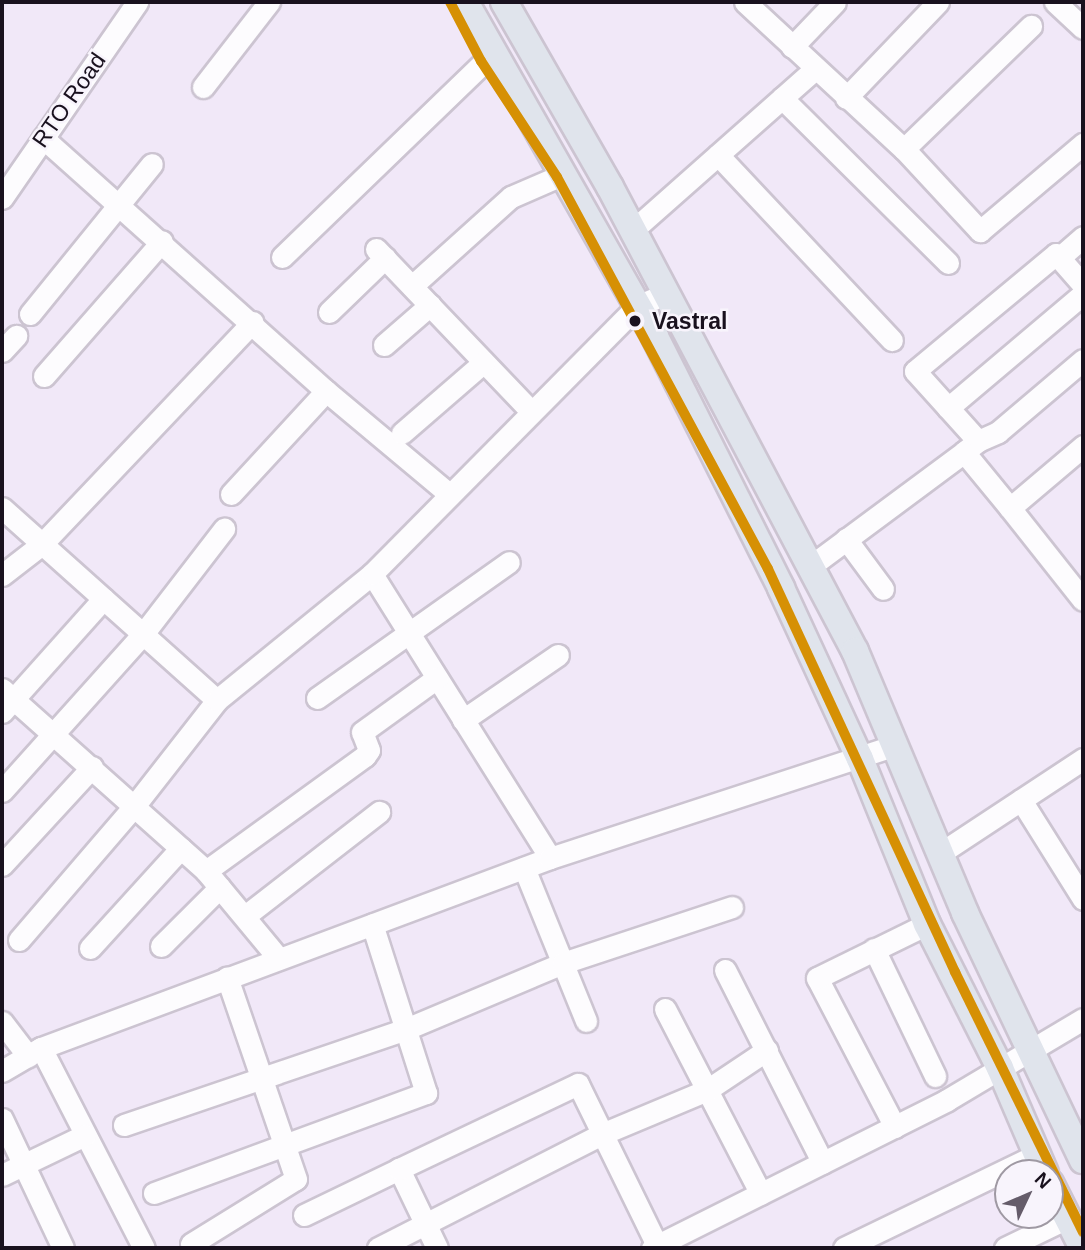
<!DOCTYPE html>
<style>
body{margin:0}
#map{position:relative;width:1085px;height:1250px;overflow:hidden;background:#f1e8f8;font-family:Arial,sans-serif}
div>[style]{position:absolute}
.roads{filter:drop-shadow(2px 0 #ccc4d1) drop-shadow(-2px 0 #ccc4d1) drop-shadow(0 2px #ccc4d1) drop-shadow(0 -2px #ccc4d1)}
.minor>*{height:21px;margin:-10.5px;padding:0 10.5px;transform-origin:10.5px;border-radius:10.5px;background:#fdfcfe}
.major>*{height:26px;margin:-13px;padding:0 13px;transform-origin:13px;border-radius:13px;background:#e0e4ec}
.metro-1>*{height:10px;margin:-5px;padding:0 5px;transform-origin:5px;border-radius:5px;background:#d69004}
.dots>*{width:19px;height:19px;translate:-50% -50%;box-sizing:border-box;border:4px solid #f8f4fc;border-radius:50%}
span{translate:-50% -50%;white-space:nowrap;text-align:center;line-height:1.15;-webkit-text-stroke:5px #f8f4fc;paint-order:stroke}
.street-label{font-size:23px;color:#19111e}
.stop-label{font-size:23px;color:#19111e;font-weight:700}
.left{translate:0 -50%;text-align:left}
.frame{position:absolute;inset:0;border:4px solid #19111e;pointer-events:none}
.north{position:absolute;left:994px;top:1159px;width:70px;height:70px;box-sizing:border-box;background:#f8f4fc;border:2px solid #9f99a3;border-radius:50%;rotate:46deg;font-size:19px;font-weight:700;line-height:28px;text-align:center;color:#19111e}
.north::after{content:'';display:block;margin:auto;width:24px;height:32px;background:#655c6a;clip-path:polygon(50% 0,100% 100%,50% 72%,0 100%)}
</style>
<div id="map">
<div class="roads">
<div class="minor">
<i style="left:745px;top:2px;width:217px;rotate:42.8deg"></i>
<i style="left:904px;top:149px;width:112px;rotate:47.2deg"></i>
<i style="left:980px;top:231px;width:135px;rotate:-40.2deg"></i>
<i style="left:1055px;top:2px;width:38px;rotate:43deg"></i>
<i style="left:792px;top:47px;width:62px;rotate:-46.3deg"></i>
<i style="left:203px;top:87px;width:108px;rotate:-52.2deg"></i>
<i style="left:782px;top:98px;width:234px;rotate:44.8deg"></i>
<i style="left:846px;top:98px;width:133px;rotate:-46.2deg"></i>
<i style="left:43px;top:138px;width:380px;rotate:41.8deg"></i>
<i style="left:326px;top:391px;width:159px;rotate:39.9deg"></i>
<i style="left:904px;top:149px;width:177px;rotate:-44.1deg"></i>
<i style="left:718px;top:155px;width:254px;rotate:46.8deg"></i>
<i style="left:2px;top:198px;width:238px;rotate:-55.4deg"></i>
<i style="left:633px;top:230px;width:242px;rotate:-41.5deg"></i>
<i style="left:376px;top:249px;width:224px;rotate:46.3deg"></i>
<i style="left:282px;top:257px;width:293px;rotate:-44deg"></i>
<i style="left:1059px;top:258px;width:32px;rotate:-41deg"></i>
<i style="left:412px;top:286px;width:133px;rotate:-42deg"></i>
<i style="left:511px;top:197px;width:50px;rotate:-23.5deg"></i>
<i style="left:329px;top:312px;width:78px;rotate:-44deg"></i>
<i style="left:30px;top:314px;width:193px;rotate:-50.9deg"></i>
<i style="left:384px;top:345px;width:61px;rotate:-41deg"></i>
<i style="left:2px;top:351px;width:21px;rotate:-47deg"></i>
<i style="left:44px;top:376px;width:179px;rotate:-48.8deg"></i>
<i style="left:948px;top:408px;width:177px;rotate:-40.2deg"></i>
<i style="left:402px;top:433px;width:108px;rotate:-40.9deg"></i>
<i style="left:978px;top:441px;width:22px;rotate:-24deg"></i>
<i style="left:998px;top:432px;width:111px;rotate:-40.3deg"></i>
<i style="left:964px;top:452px;width:18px;rotate:-38deg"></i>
<i style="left:978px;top:441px;width:94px;rotate:-132deg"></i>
<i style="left:915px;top:371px;width:183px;rotate:-39.7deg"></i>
<i style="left:1056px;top:254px;width:41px;rotate:48.9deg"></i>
<i style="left:231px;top:494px;width:140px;rotate:-47.3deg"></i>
<i style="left:2px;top:508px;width:288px;rotate:41.8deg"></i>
<i style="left:1010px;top:508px;width:117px;rotate:51.6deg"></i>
<i style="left:846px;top:539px;width:62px;rotate:53.5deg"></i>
<i style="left:812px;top:565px;width:189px;rotate:-36.6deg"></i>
<i style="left:964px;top:452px;width:72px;rotate:50.6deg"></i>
<i style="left:1010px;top:508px;width:96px;rotate:-40.3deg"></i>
<i style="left:372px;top:574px;width:335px;rotate:57.9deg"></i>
<i style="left:2px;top:575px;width:51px;rotate:-37.8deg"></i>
<i style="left:42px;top:544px;width:306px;rotate:-46.5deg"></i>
<i style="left:2px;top:689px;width:273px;rotate:41.7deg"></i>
<i style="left:206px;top:871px;width:114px;rotate:50.3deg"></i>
<i style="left:317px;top:698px;width:235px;rotate:-35.3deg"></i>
<i style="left:2px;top:712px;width:152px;rotate:-48.2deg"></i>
<i style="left:463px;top:720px;width:115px;rotate:-34.4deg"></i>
<i style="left:2px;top:791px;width:211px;rotate:-48.1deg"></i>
<i style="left:143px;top:634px;width:133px;rotate:-52.4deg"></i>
<i style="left:1021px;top:800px;width:117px;rotate:57.9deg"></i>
<i style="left:939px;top:854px;width:173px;rotate:-33.4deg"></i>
<i style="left:2px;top:865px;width:133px;rotate:-47.4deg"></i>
<i style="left:524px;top:868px;width:165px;rotate:67.9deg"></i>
<i style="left:206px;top:871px;width:196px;rotate:-35.9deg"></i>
<i style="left:365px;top:756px;width:7px;rotate:-56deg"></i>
<i style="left:369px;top:750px;width:19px;rotate:-111deg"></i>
<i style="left:362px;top:732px;width:92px;rotate:-35.8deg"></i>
<i style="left:245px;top:916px;width:170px;rotate:-37.8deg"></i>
<i style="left:19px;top:940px;width:178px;rotate:-49.3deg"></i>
<i style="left:135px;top:805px;width:133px;rotate:-52deg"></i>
<i style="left:217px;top:700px;width:200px;rotate:-39.1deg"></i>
<i style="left:372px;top:574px;width:377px;rotate:-45.3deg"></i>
<i style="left:637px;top:306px;width:33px;rotate:-23deg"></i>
<i style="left:161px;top:946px;width:83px;rotate:-45deg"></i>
<i style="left:90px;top:948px;width:135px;rotate:-47.7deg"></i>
<i style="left:874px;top:949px;width:141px;rotate:64.3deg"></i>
<i style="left:725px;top:970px;width:216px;rotate:63.1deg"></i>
<i style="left:665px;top:1009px;width:208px;rotate:62.6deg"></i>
<i style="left:2px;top:1022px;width:43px;rotate:52.6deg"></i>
<i style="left:41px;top:1048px;width:225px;rotate:62.8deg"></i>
<i style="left:2px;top:1071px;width:45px;rotate:-30.5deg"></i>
<i style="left:41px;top:1048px;width:543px;rotate:-20.47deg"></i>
<i style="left:550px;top:858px;width:363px;rotate:-18.1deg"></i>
<i style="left:2px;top:1119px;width:143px;rotate:64.7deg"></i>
<i style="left:124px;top:1125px;width:298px;rotate:-18.8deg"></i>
<i style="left:406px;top:1029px;width:170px;rotate:-22.8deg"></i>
<i style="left:563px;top:963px;width:178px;rotate:-18.3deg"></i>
<i style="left:895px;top:1127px;width:168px;rotate:-117.6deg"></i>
<i style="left:817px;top:978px;width:123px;rotate:-26.1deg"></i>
<i style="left:2px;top:1175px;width:92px;rotate:-25.7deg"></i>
<i style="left:154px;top:1193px;width:290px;rotate:-20.2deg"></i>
<i style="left:426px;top:1093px;width:177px;rotate:-107.7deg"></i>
<i style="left:304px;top:1215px;width:106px;rotate:-25.8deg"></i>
<i style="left:191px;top:1244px;width:123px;rotate:-31.8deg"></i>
<i style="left:296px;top:1179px;width:213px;rotate:-108.9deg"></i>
<i style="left:378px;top:1248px;width:251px;rotate:-27deg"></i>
<i style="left:602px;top:1134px;width:114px;rotate:-22.7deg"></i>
<i style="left:707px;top:1090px;width:72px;rotate:-33.7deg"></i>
<i style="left:437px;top:1248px;width:88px;rotate:-115.7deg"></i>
<i style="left:399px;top:1169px;width:198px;rotate:-25.4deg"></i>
<i style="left:578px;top:1084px;width:179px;rotate:63.9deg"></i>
<i style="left:652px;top:1248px;width:330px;rotate:-26.6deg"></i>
<i style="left:947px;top:1100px;width:158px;rotate:-30.8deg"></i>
<i style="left:844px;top:1248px;width:213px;rotate:-25.8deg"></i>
<i style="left:1005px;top:1248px;width:69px;rotate:-25.8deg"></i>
</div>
<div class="major">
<i style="left:465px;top:2px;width:385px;rotate:60.4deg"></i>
<i style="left:655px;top:337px;width:281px;rotate:63.3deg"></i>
<i style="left:781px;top:588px;width:188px;rotate:65.2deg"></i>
<i style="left:860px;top:759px;width:178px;rotate:67.9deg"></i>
<i style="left:927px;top:924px;width:161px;rotate:63.1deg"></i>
<i style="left:1000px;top:1068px;width:114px;rotate:66.8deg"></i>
<i style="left:504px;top:2px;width:213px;rotate:60.2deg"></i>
<i style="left:610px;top:187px;width:525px;rotate:62.17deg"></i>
<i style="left:855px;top:651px;width:284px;rotate:67.2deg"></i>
<i style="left:965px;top:913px;width:274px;rotate:64.5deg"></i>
<i style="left:1050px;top:1183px;width:73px;rotate:63.1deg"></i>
</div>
</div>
<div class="metro-1">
<i style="left:450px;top:2px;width:67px;rotate:62.3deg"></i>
<i style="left:481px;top:61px;width:139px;rotate:56.8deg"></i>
<i style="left:557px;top:177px;width:445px;rotate:61.7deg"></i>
<i style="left:768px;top:569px;width:444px;rotate:65.1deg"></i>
<i style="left:955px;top:972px;width:290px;rotate:63.8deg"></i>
</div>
<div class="dots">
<i style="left:635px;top:321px;background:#19111e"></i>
</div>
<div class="street-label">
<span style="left:69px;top:100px;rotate:-55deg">RTO Road</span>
</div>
<div class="stop-label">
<span class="left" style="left:652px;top:321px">Vastral</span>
</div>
<div class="frame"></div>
<div class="north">N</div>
</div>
